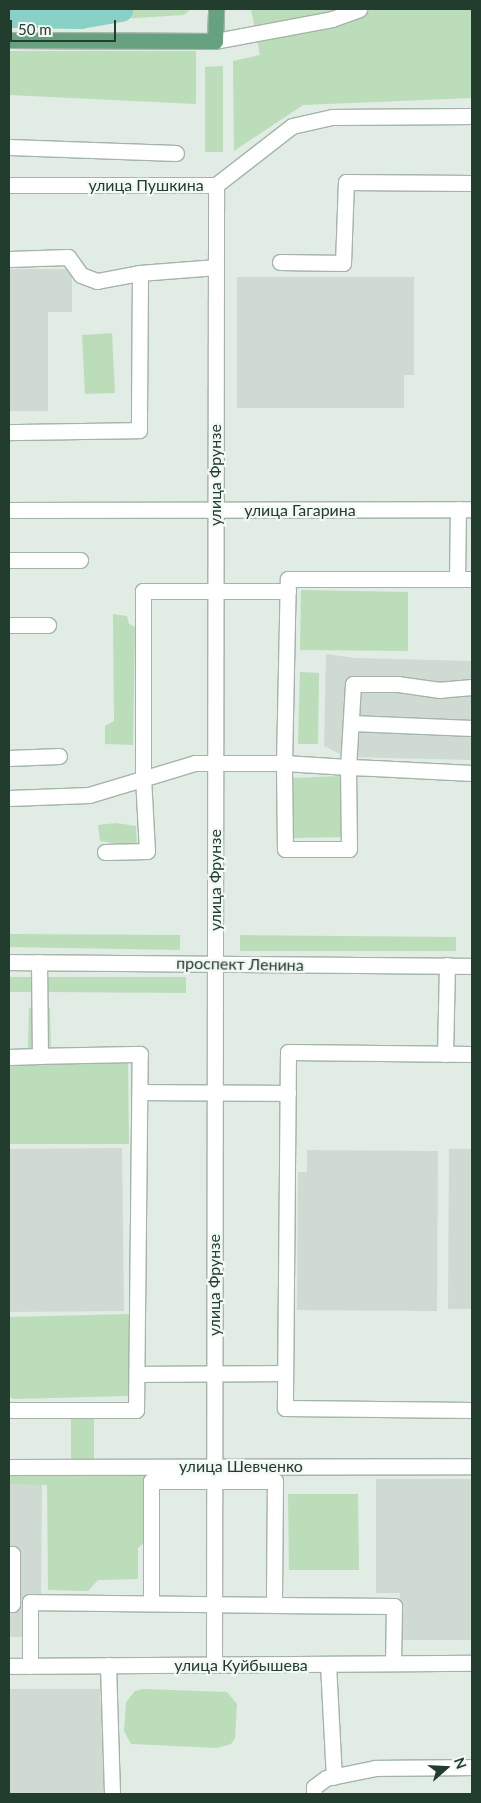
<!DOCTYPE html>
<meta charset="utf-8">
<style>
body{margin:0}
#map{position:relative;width:481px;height:1803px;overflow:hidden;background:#e1ece4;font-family:Lato,sans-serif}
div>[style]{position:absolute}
.built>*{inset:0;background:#cfdbd2}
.green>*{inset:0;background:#bbddba}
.river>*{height:25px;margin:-12.5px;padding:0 12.5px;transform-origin:12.5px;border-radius:12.5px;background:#89d0c6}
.roads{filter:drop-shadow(1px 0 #a4b4a9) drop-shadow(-1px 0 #a4b4a9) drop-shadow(0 1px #a4b4a9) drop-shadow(0 -1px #a4b4a9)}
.minor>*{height:15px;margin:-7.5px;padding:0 7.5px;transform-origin:7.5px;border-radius:7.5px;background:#fff}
.major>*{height:15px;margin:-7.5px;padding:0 7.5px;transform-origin:7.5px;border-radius:7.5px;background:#66a180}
span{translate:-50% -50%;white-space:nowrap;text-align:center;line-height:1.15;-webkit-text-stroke:4.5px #f2f8f3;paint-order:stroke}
.street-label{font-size:16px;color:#223c2d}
.frame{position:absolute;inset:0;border:10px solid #223c2d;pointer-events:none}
.north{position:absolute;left:421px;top:1743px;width:50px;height:50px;-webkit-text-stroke:4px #f2f8f3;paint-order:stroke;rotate:71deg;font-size:14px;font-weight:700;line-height:20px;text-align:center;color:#223c2d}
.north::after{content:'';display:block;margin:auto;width:18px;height:22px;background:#223c2d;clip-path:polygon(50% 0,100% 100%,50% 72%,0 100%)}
.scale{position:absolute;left:10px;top:20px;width:106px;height:22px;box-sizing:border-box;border:2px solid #223c2d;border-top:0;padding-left:6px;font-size:15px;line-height:18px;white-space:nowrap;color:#223c2d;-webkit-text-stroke:4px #f2f8f3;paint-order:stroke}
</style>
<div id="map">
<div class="built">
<i style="clip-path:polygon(9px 269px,72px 269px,72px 312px,48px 312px,48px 411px,9px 411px)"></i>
<i style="clip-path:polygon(237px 277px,414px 277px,414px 375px,404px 375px,404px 408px,237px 408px)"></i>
<i style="clip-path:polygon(326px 654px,355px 658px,472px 661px,472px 760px,346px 757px,324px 746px)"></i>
<i style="clip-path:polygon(122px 1148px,124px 1311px,9px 1312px,9px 1149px)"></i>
<i style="clip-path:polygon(449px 1149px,472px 1149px,472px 1309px,448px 1309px)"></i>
<i style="clip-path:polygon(307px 1150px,438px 1151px,437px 1311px,297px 1310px,298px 1172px,307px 1172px)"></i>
<i style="clip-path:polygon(376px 1479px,472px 1479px,472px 1640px,400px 1640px,400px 1593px,376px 1593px)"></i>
<i style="clip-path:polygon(9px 1482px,42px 1483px,41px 1599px,25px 1637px,9px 1637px)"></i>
<i style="clip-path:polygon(9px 1689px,100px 1689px,104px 1794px,9px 1794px)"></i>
</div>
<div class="green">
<i style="clip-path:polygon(9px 9px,191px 9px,184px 15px,9px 26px)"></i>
<i style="clip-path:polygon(251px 9px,472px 9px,472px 98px,303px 105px,234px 151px,233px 61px,260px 55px)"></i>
<i style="clip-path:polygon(9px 51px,196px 51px,196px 104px,9px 95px)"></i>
<i style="clip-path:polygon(223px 66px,223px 152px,205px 152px,205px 67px)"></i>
<i style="clip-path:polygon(112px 333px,115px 393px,85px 394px,82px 335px)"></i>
<i style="clip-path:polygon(301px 590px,408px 592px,408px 651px,300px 650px)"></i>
<i style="clip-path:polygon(113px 614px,127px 616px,129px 624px,135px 627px,133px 745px,105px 744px,105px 726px,114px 721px)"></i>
<i style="clip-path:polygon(300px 672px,319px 673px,318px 744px,298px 744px)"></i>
<i style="clip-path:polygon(342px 776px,344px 837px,294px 838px,292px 778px)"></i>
<i style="clip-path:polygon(116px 823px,136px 826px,137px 847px,100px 841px,98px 825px)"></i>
<i style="clip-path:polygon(9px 934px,180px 935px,180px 950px,9px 947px)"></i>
<i style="clip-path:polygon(240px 935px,456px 937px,456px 951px,240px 951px)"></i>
<i style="clip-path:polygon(9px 977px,35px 977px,34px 992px,9px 992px)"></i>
<i style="clip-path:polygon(48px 977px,186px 977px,186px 993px,47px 992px)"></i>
<i style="clip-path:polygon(29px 1008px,50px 1008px,51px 1049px,28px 1050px)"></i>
<i style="clip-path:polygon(9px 1062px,128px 1062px,129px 1144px,9px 1144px)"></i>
<i style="clip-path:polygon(131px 1314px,128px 1396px,13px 1399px,9px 1396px,9px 1317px)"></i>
<i style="clip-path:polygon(94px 1418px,94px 1460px,184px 1460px,146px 1478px,145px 1542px,138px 1548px,138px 1579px,98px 1580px,88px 1591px,48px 1590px,47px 1485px,9px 1484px,9px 1460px,71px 1459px,71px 1419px)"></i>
<i style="clip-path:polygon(288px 1494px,358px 1494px,359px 1570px,289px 1570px)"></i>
<i style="clip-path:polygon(143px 1689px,227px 1692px,237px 1704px,235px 1738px,231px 1744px,217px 1748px,131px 1744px,124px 1731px,126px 1702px,135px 1691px)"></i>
</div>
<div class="river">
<i style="left:9px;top:15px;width:71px;rotate:0.8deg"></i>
<i style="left:80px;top:16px;width:41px;rotate:-9.9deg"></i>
</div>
<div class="roads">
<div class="minor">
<i style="left:215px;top:41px;width:119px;rotate:-10.6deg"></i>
<i style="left:332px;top:19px;width:29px;rotate:-20deg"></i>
<i style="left:9px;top:147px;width:167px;rotate:2.1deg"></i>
<i style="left:9px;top:185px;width:207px"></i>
<i style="left:216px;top:185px;width:96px;rotate:-37.8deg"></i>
<i style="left:292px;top:126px;width:41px;rotate:-12.7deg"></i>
<i style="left:332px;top:117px;width:140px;rotate:-0.4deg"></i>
<i style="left:9px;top:259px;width:59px;rotate:-1.9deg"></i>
<i style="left:68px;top:257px;width:22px;rotate:54deg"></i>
<i style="left:81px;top:275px;width:17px;rotate:21deg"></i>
<i style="left:97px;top:281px;width:44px;rotate:-10.5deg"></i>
<i style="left:140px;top:273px;width:157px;rotate:90.4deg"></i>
<i style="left:139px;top:430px;width:130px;rotate:179.1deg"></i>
<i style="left:280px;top:262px;width:63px;rotate:0.9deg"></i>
<i style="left:343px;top:263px;width:81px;rotate:-87.9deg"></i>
<i style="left:346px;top:182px;width:126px;rotate:0.5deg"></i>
<i style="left:140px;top:273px;width:76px;rotate:-4.5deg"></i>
<i style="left:9px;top:510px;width:463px;rotate:-0.1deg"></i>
<i style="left:9px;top:560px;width:71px"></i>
<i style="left:457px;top:579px;width:70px;rotate:-89.2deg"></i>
<i style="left:9px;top:625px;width:39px"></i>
<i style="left:472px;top:687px;width:32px;rotate:175deg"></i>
<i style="left:440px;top:690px;width:42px;rotate:-171.9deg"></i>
<i style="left:398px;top:684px;width:45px;rotate:180deg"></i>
<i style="left:353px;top:684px;width:83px;rotate:93.4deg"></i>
<i style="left:348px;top:767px;width:82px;rotate:89.3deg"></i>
<i style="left:349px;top:849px;width:64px;rotate:180deg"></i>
<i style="left:285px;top:849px;width:86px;rotate:-90.7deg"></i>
<i style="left:284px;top:763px;width:64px;rotate:3.6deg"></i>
<i style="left:348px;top:767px;width:26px;rotate:2deg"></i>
<i style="left:374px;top:768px;width:98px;rotate:2.9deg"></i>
<i style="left:351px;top:723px;width:121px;rotate:2.4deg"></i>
<i style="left:9px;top:758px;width:50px;rotate:-2.3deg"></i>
<i style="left:9px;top:798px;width:80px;rotate:-2.1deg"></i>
<i style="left:89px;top:795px;width:111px;rotate:-16.8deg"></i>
<i style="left:195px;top:763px;width:89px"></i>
<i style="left:284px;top:763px;width:184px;rotate:-88.8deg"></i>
<i style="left:288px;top:579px;width:184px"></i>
<i style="left:105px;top:852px;width:42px;rotate:-1.4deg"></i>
<i style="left:147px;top:851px;width:73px;rotate:-93.1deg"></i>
<i style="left:143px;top:778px;width:187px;rotate:-90deg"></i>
<i style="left:143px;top:591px;width:145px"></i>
<i style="left:9px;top:962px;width:463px;rotate:0.5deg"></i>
<i style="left:445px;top:1054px;width:89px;rotate:-88.7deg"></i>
<i style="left:472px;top:1054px;width:184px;rotate:-179.4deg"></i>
<i style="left:288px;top:1052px;width:356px;rotate:90.5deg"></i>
<i style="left:285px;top:1408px;width:187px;rotate:0.6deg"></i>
<i style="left:9px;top:1057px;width:31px;rotate:-2deg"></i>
<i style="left:40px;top:1056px;width:94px;rotate:-90.6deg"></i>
<i style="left:140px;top:1092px;width:148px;rotate:0.4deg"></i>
<i style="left:137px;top:1374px;width:148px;rotate:-0.4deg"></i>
<i style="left:9px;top:1410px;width:127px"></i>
<i style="left:136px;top:1410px;width:356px;rotate:-89.4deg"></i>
<i style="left:140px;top:1054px;width:100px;rotate:178.9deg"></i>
<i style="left:9px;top:1467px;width:463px;rotate:-0.1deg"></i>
<i style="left:9px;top:1554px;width:3px"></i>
<i style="left:12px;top:1554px;width:50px;rotate:90deg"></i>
<i style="left:12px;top:1604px;width:3px;rotate:180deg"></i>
<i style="left:151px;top:1603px;width:122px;rotate:-90deg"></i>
<i style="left:151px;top:1481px;width:124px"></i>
<i style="left:275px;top:1481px;width:124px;rotate:90.5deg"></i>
<i style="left:274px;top:1605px;width:120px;rotate:0.5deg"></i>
<i style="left:394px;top:1606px;width:57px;rotate:91deg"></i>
<i style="left:328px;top:1664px;width:113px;rotate:87deg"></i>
<i style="left:108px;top:1665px;width:129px;rotate:88.2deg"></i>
<i style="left:214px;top:1665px;width:1480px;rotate:-89.92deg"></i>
<i style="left:9px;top:1666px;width:463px;rotate:-0.4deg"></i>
<i style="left:30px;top:1666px;width:64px;rotate:-90deg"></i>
<i style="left:30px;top:1602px;width:244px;rotate:0.7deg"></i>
<i style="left:314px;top:1794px;width:7px;rotate:-90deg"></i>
<i style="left:314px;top:1787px;width:15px;rotate:-37deg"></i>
<i style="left:326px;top:1778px;width:50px;rotate:-11.5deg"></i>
<i style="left:375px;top:1768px;width:97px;rotate:-0.6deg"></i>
</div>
<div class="major">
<i style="left:9px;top:40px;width:206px;rotate:0.3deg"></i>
<i style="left:215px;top:41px;width:32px;rotate:-88deg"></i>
</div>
</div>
<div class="street-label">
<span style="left:146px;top:185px">улица Пушкина</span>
<span style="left:215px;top:475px;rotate:-90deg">улица Фрунзе</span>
<span style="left:300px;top:510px">улица Гагарина</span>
<span style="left:215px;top:880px;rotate:-90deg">улица Фрунзе</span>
<span style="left:240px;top:964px;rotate:1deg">проспект Ленина</span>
<span style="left:214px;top:1285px;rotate:-90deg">улица Фрунзе</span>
<span style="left:241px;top:1466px">улица Шевченко</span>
<span style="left:241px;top:1665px">улица Куйбышева</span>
</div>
<div class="frame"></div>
<div class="north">N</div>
<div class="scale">50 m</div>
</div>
